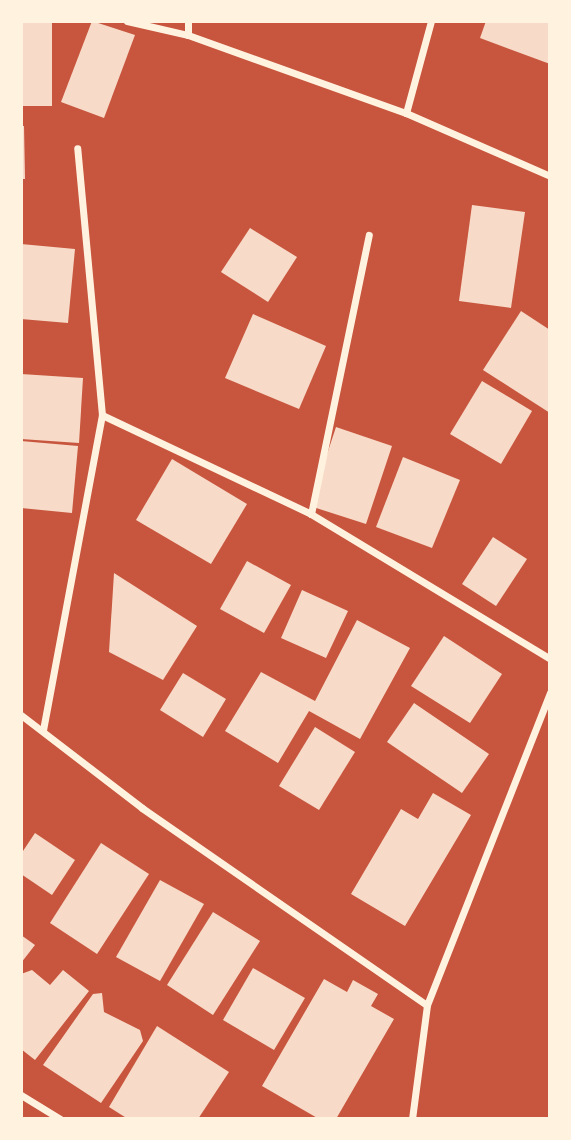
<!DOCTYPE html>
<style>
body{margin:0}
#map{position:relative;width:571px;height:1140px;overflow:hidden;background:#c8553d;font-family:Barlow,sans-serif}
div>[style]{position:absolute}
.building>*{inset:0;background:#f7dbc8}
.minor>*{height:7px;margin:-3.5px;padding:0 3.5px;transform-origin:3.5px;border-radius:3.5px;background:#fff3e0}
span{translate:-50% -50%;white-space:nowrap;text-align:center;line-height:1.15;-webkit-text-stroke:5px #fff3e0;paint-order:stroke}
.frame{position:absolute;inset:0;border:23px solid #fff3e0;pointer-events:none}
</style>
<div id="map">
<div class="building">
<i style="clip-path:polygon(21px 21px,52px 21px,52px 106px,21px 106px)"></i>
<i style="clip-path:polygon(92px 21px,135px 35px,104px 118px,61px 102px)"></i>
<i style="clip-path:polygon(486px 21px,550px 21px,550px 64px,480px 38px)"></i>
<i style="clip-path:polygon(21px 126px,24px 126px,25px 179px,21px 179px)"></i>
<i style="clip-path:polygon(472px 205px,525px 212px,511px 308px,459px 301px)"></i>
<i style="clip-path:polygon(250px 228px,297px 257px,268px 302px,221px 272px)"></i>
<i style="clip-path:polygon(21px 244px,75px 249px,68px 323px,21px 319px)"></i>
<i style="clip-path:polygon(521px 311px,550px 330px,550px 413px,483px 370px)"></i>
<i style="clip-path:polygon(253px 314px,326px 346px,299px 409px,225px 378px)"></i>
<i style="clip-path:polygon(21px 374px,83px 378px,79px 443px,21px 439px)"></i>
<i style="clip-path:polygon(482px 381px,532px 411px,501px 464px,450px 434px)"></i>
<i style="clip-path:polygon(336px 427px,392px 446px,366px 524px,310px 506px)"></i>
<i style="clip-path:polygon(21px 441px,78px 446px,72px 513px,21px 508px)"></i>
<i style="clip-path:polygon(403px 457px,460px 480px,432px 548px,376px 527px)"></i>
<i style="clip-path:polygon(172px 459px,247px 504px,211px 564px,136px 520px)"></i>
<i style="clip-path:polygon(493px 537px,527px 559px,496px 606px,462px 584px)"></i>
<i style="clip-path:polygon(247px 561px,291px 585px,264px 633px,220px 609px)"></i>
<i style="clip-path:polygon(114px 573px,197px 626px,163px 680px,109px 652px)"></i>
<i style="clip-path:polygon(302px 590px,348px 611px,326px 658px,281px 638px)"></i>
<i style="clip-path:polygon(357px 620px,410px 648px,360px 739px,309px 711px,278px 763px,225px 731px,261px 672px,315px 701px)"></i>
<i style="clip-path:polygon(444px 636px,502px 674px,470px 723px,411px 686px)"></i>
<i style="clip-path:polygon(183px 673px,226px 699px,203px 737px,160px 710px)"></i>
<i style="clip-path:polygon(414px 703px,489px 754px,462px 793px,387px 742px)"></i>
<i style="clip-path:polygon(315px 727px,355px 752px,319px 810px,279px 786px)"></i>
<i style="clip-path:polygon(433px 793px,471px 815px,405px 926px,351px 894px,401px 809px,418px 819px)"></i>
<i style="clip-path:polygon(35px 833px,75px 860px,52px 895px,21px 874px,21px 854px)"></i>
<i style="clip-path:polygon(101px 843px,149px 874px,97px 954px,50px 923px)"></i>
<i style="clip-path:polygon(160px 880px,204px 904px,160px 981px,116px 957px)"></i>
<i style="clip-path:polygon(213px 912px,260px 941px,213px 1015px,167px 985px)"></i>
<i style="clip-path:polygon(21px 935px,35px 945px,21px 963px)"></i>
<i style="clip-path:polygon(253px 968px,305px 998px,274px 1050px,223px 1020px)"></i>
<i style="clip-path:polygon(32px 970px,50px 985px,63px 970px,89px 991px,35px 1060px,21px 1049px,21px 974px)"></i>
<i style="clip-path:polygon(324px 979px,347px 992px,353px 980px,378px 994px,371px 1006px,394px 1019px,336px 1119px,319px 1119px,262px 1086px)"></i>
<i style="clip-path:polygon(102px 993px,104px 1012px,140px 1030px,143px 1041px,101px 1103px,43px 1065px,93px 994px)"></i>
<i style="clip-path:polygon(157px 1026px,229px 1072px,198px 1119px,128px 1119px,109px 1107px)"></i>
</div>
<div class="minor">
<i style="left:127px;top:21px;width:63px;rotate:12.9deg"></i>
<i style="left:188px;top:35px;width:232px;rotate:19.7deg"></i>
<i style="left:406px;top:113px;width:157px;rotate:23.6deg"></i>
<i style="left:188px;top:21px;width:14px;rotate:90deg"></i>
<i style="left:406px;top:113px;width:95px;rotate:-74.8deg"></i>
<i style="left:102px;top:415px;width:231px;rotate:25.3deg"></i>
<i style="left:311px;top:514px;width:280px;rotate:31.2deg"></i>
<i style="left:311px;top:514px;width:285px;rotate:-78.3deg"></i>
<i style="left:21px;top:715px;width:153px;rotate:37.5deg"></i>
<i style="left:142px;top:808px;width:346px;rotate:34.7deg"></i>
<i style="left:43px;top:730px;width:320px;rotate:-79.4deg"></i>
<i style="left:102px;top:415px;width:268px;rotate:-95.3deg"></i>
<i style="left:21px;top:1095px;width:46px;rotate:31.6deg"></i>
<i style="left:412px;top:1119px;width:115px;rotate:-82.5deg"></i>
<i style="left:427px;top:1005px;width:336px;rotate:-68.5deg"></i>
</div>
<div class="frame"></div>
</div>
